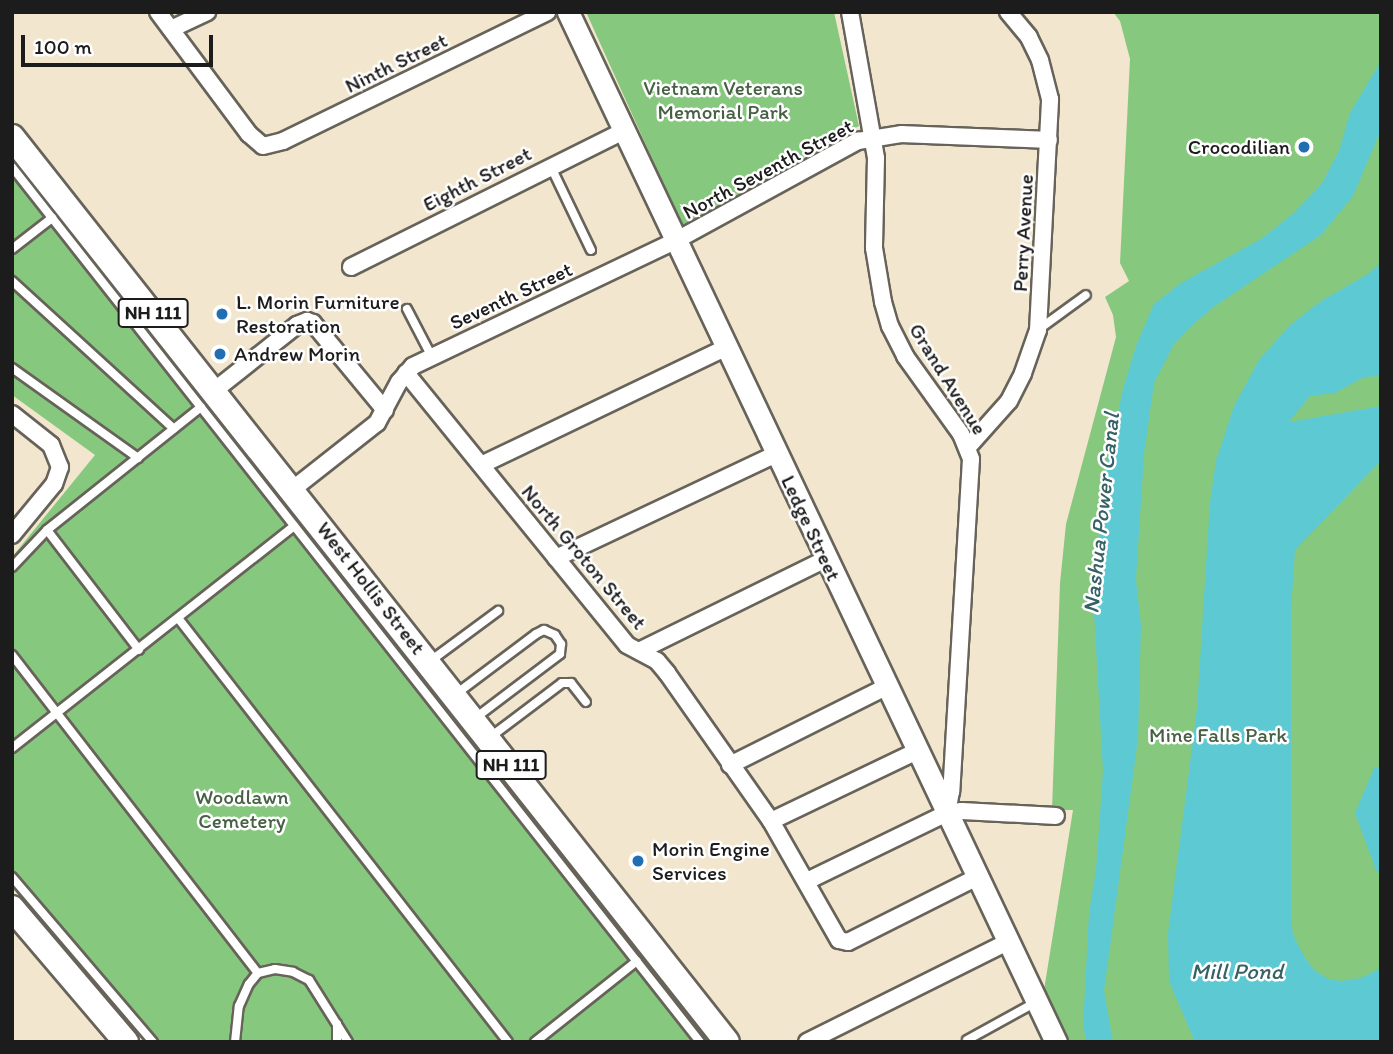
<!DOCTYPE html>
<style>
body{margin:0}
#map{position:relative;width:1393px;height:1054px;overflow:hidden;background:#f2e7ce;font-family:Itim,sans-serif}
div>[style]{position:absolute}
.green>*{inset:0;background:#87c87f}
.water>*{inset:0;background:#5dcad3}
.roads{filter:drop-shadow(2px 0 #67635a) drop-shadow(-2px 0 #67635a) drop-shadow(0 2px #67635a) drop-shadow(0 -2px #67635a)}
.lane>*{height:8px;margin:-4px;padding:0 4px;transform-origin:4px;border-radius:4px;background:#fff}
.street>*{height:16px;margin:-8px;padding:0 8px;transform-origin:8px;border-radius:8px;background:#fff}
.secondary>*{height:21px;margin:-10.5px;padding:0 10.5px;transform-origin:10.5px;border-radius:10.5px;background:#fff}
.primary>*{height:24px;margin:-12px;padding:0 12px;transform-origin:12px;border-radius:12px;background:#fff}
.dots>*{width:19px;height:19px;translate:-50% -50%;box-sizing:border-box;border:4px solid #fff;border-radius:50%}
span{translate:-50% -50%;white-space:nowrap;text-align:center;line-height:1.15;-webkit-text-stroke:5px #fff;paint-order:stroke}
.shield-label span{padding:2px 5px;background:#fff;border:2px solid;border-radius:5px;-webkit-text-stroke-width:0}
.shield-label{font-size:19px;color:#1c1c1c;font-weight:700}
.street-label{font-size:21px;color:#1c1c1c}
.park-label{font-size:21px;color:#476144}
.poi-label{font-size:21px;color:#1c1c1c}
.right{translate:-100% -50%;text-align:right}
.left{translate:0 -50%;text-align:left}
.water-label{font-size:23px;color:#366265;font-style:italic}
.frame{position:absolute;inset:0;border:14px solid #1c1c1c;pointer-events:none}
.scale{position:absolute;left:21px;top:35px;width:192px;height:32px;box-sizing:border-box;border:4px solid #1c1c1c;border-top:0;padding-left:9px;font-size:21px;line-height:24px;white-space:nowrap;color:#1c1c1c;-webkit-text-stroke:5px #fff;paint-order:stroke}
</style>
<div id="map">
<div class="green">
<i style="clip-path:polygon(586px 12px,834px 12px,859px 126px,682px 225px)"></i>
<i style="clip-path:polygon(1113px 12px,1381px 12px,1381px 1042px,1069px 1042px,1044px 990px,1073px 810px,1052px 810px,1060px 583px,1066px 524px,1116px 337px,1113px 315px,1105px 297px,1129px 281px,1120px 263px,1130px 59px,1120px 21px)"></i>
<i style="clip-path:polygon(12px 157px,206px 398px,709px 1042px,145px 1042px,12px 885px,12px 557px,95px 455px,12px 395px)"></i>
</div>
<div class="water">
<i style="clip-path:polygon(1381px 61px,1381px 130px,1353px 196px,1321px 235px,1215px 306px,1190px 327px,1174px 344px,1154px 383px,1144px 454px,1136px 580px,1141px 625px,1138px 739px,1104px 991px,1113px 1042px,1087px 1042px,1083px 1027px,1089px 913px,1096px 870px,1103px 771px,1094px 611px,1105px 473px,1123px 389px,1136px 346px,1154px 304px,1181px 283px,1261px 239px,1294px 213px,1322px 183px,1339px 151px,1350px 113px)"></i>
<i style="clip-path:polygon(1381px 263px,1381px 376px,1364px 377px,1335px 393px,1310px 396px,1289px 422px,1381px 406px,1381px 461px,1295px 550px,1291px 612px,1291px 917px,1293px 935px,1304px 956px,1313px 969px,1328px 979px,1341px 981px,1361px 978px,1381px 968px,1381px 1042px,1195px 1042px,1169px 981px,1168px 933px,1197px 709px,1210px 502px,1216px 461px,1234px 406px,1259px 360px,1290px 325px,1321px 301px,1368px 274px)"></i>
<i style="clip-path:polygon(1375px 766px,1381px 769px,1381px 875px,1376px 870px,1355px 813px)"></i>
</div>
<div class="roads">
<div class="lane">
<i style="left:12px;top:167px;width:1113px;rotate:51.82deg"></i>
<i style="left:551px;top:167px;width:92px;rotate:64.3deg"></i>
<i style="left:12px;top:249px;width:51px;rotate:-37.8deg"></i>
<i style="left:12px;top:281px;width:219px;rotate:42.4deg"></i>
<i style="left:407px;top:309px;width:54px;rotate:62.5deg"></i>
<i style="left:1038px;top:330px;width:59px;rotate:-36.1deg"></i>
<i style="left:12px;top:368px;width:155px;rotate:35.5deg"></i>
<i style="left:47px;top:530px;width:151px;rotate:52.5deg"></i>
<i style="left:12px;top:567px;width:51px;rotate:-46.6deg"></i>
<i style="left:47px;top:530px;width:197px;rotate:-38.6deg"></i>
<i style="left:178px;top:618px;width:537px;rotate:52.11deg"></i>
<i style="left:12px;top:655px;width:402px;rotate:52.3deg"></i>
<i style="left:429px;top:662px;width:86px;rotate:-36.5deg"></i>
<i style="left:456px;top:694px;width:100px;rotate:-36.9deg"></i>
<i style="left:536px;top:634px;width:9px;rotate:-27deg"></i>
<i style="left:544px;top:630px;width:12px;rotate:24deg"></i>
<i style="left:555px;top:635px;width:11px;rotate:56deg"></i>
<i style="left:561px;top:644px;width:10px;rotate:96deg"></i>
<i style="left:560px;top:654px;width:108px;rotate:142.9deg"></i>
<i style="left:489px;top:738px;width:91px;rotate:-37deg"></i>
<i style="left:562px;top:683px;width:9px"></i>
<i style="left:571px;top:683px;width:24px;rotate:52deg"></i>
<i style="left:12px;top:748px;width:359px;rotate:-38.2deg"></i>
<i style="left:12px;top:877px;width:217px;rotate:49.5deg"></i>
<i style="left:337px;top:1024px;width:18px;rotate:90deg"></i>
<i style="left:967px;top:1040px;width:79px;rotate:-28.8deg"></i>
<i style="left:235px;top:1042px;width:36px;rotate:-84deg"></i>
<i style="left:239px;top:1006px;width:24px;rotate:-66deg"></i>
<i style="left:249px;top:984px;width:14px;rotate:-51deg"></i>
<i style="left:258px;top:973px;width:17px;rotate:-13deg"></i>
<i style="left:275px;top:969px;width:18px;rotate:9deg"></i>
<i style="left:293px;top:972px;width:18px;rotate:27deg"></i>
<i style="left:309px;top:980px;width:73px;rotate:57.8deg"></i>
<i style="left:535px;top:1042px;width:130px;rotate:-38.5deg"></i>
</div>
<div class="street">
<i style="left:158px;top:12px;width:152px;rotate:53.3deg"></i>
<i style="left:249px;top:134px;width:18px;rotate:41deg"></i>
<i style="left:263px;top:146px;width:21px;rotate:-14deg"></i>
<i style="left:283px;top:141px;width:294px;rotate:-26deg"></i>
<i style="left:850px;top:12px;width:148px;rotate:79.9deg"></i>
<i style="left:876px;top:158px;width:90px;rotate:91.3deg"></i>
<i style="left:874px;top:248px;width:55px;rotate:80.5deg"></i>
<i style="left:883px;top:302px;width:25px;rotate:74deg"></i>
<i style="left:890px;top:326px;width:34px;rotate:63deg"></i>
<i style="left:905px;top:356px;width:96px;rotate:54.3deg"></i>
<i style="left:961px;top:434px;width:27px;rotate:68deg"></i>
<i style="left:971px;top:459px;width:333px;rotate:93.4deg"></i>
<i style="left:951px;top:791px;width:22px;rotate:100deg"></i>
<i style="left:171px;top:29px;width:40px;rotate:-25deg"></i>
<i style="left:351px;top:267px;width:305px;rotate:-26.5deg"></i>
<i style="left:406px;top:373px;width:350px;rotate:50.9deg"></i>
<i style="left:627px;top:645px;width:34px;rotate:28deg"></i>
<i style="left:657px;top:661px;width:16px;rotate:50deg"></i>
<i style="left:667px;top:673px;width:181px;rotate:54.9deg"></i>
<i style="left:771px;top:821px;width:137px;rotate:60.3deg"></i>
<i style="left:839px;top:940px;width:9px;rotate:13deg"></i>
<i style="left:848px;top:942px;width:144px;rotate:-26.7deg"></i>
<i style="left:215px;top:390px;width:105px;rotate:-38.4deg"></i>
<i style="left:297px;top:325px;width:11px;rotate:-22deg"></i>
<i style="left:307px;top:321px;width:6px;rotate:18deg"></i>
<i style="left:313px;top:323px;width:113px;rotate:50.4deg"></i>
<i style="left:12px;top:414px;width:50px;rotate:38.5deg"></i>
<i style="left:51px;top:445px;width:24px;rotate:68deg"></i>
<i style="left:60px;top:467px;width:18px;rotate:109deg"></i>
<i style="left:54px;top:484px;width:66px;rotate:129.5deg"></i>
<i style="left:968px;top:447px;width:62px;rotate:-48.3deg"></i>
<i style="left:1009px;top:401px;width:31px;rotate:-63deg"></i>
<i style="left:1023px;top:373px;width:46px;rotate:-70.8deg"></i>
<i style="left:1038px;top:330px;width:231px;rotate:-87deg"></i>
<i style="left:1050px;top:99px;width:40px;rotate:-104.4deg"></i>
<i style="left:1040px;top:60px;width:25px;rotate:-116deg"></i>
<i style="left:1029px;top:37px;width:33px;rotate:-130deg"></i>
<i style="left:481px;top:465px;width:271px;rotate:-25.6deg"></i>
<i style="left:293px;top:489px;width:107px;rotate:-38.2deg"></i>
<i style="left:377px;top:423px;width:47px;rotate:-61.8deg"></i>
<i style="left:399px;top:382px;width:21px;rotate:-49deg"></i>
<i style="left:413px;top:366px;width:290px;rotate:-25.5deg"></i>
<i style="left:675px;top:241px;width:209px;rotate:-28.7deg"></i>
<i style="left:858px;top:141px;width:45px;rotate:-9deg"></i>
<i style="left:902px;top:134px;width:147px;rotate:2.3deg"></i>
<i style="left:556px;top:558px;width:243px;rotate:-25.3deg"></i>
<i style="left:639px;top:651px;width:208px;rotate:-26.2deg"></i>
<i style="left:730px;top:765px;width:174px;rotate:-26.6deg"></i>
<i style="left:771px;top:821px;width:162px;rotate:-25.6deg"></i>
<i style="left:807px;top:881px;width:156px;rotate:-25.9deg"></i>
<i style="left:947px;top:813px;width:15px;rotate:-8deg"></i>
<i style="left:962px;top:811px;width:94px;rotate:3deg"></i>
<i style="left:807px;top:1042px;width:225px;rotate:-26.5deg"></i>
</div>
<div class="secondary">
<i style="left:568px;top:12px;width:1140px;rotate:64.65deg"></i>
</div>
<div class="primary">
<i style="left:12px;top:137px;width:1153px;rotate:51.69deg"></i>
<i style="left:12px;top:908px;width:176px;rotate:49.6deg"></i>
</div>
</div>
<div class="dots">
<i style="left:1304px;top:147px;background:#1f6fb2"></i>
<i style="left:222px;top:314px;background:#1f6fb2"></i>
<i style="left:220px;top:354px;background:#1f6fb2"></i>
<i style="left:638px;top:861px;background:#1f6fb2"></i>
</div>
<div class="shield-label">
<span style="left:153px;top:313px">NH 111</span>
<span style="left:511px;top:765px">NH 111</span>
</div>
<div class="street-label">
<span style="left:396px;top:63px;rotate:-26deg">Ninth Street</span>
<span style="left:768px;top:169px;rotate:-28deg">North Seventh Street</span>
<span style="left:477px;top:179px;rotate:-27deg">Eighth Street</span>
<span style="left:1023px;top:233px;rotate:-87deg">Perry Avenue</span>
<span style="left:511px;top:296px;rotate:-25deg">Seventh Street</span>
<span style="left:948px;top:379px;rotate:58deg">Grand Avenue</span>
<span style="left:811px;top:528px;rotate:65deg">Ledge Street</span>
<span style="left:584px;top:557px;rotate:50deg">North Groton Street</span>
<span style="left:371px;top:588px;rotate:52deg">West Hollis Street</span>
</div>
<div class="park-label">
<span style="left:723px;top:100px">Vietnam Veterans<br>Memorial Park</span>
<span style="left:1218px;top:735px">Mine Falls Park</span>
<span style="left:242px;top:809px">Woodlawn<br>Cemetery</span>
</div>
<div class="poi-label">
<span class="right" style="left:1290px;top:147px">Crocodilian</span>
<span class="left" style="left:236px;top:314px">L. Morin Furniture<br>Restoration</span>
<span class="left" style="left:234px;top:354px">Andrew Morin</span>
<span class="left" style="left:652px;top:861px">Morin Engine<br>Services</span>
</div>
<div class="water-label">
<span style="left:1101px;top:513px;rotate:-84deg">Nashua Power Canal</span>
<span style="left:1237px;top:971px">Mill Pond</span>
</div>
<div class="frame"></div>
<div class="scale">100 m</div>
</div>
